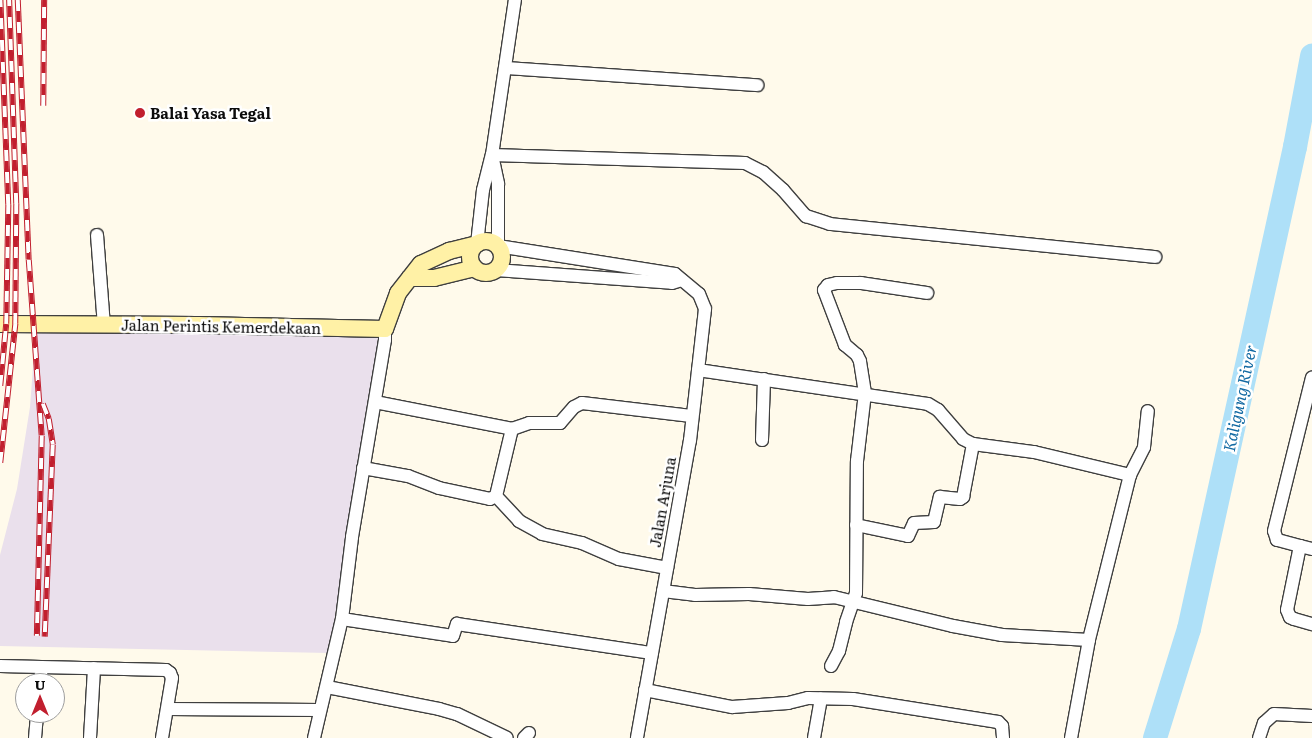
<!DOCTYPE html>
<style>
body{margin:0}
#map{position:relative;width:1312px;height:738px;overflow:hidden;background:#fffaeb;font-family:Literata,serif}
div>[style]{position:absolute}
.industrial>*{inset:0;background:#eae0ec}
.river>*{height:24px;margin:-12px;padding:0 12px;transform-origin:12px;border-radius:12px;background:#aee0f8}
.roads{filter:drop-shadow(1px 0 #3f3f3f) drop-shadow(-1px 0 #3f3f3f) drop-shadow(0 1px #3f3f3f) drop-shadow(0 -1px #3f3f3f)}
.street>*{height:12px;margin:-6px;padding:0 6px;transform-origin:6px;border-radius:6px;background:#fff}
.secondary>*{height:16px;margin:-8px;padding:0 8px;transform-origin:8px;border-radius:8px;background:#fff1a6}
.secondary>.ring{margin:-8px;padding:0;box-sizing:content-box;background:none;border:16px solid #fff1a6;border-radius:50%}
.rail>*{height:5.5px;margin-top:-2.75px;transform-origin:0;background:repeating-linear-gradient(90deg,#fff 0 11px,#c11f2e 0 22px);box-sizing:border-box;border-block:1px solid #c11f2e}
.dots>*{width:14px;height:14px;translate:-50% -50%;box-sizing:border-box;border:2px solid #fff;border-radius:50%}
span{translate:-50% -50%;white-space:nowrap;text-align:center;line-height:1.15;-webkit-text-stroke:5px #fff;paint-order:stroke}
.poi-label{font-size:15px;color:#0c0c0c;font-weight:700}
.left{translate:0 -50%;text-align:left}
.street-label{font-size:15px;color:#0c0c0c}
.water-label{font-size:16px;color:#1169a2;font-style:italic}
.north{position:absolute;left:15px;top:673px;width:50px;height:50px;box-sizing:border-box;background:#fff;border:1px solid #9e9e9e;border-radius:50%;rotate:0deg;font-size:14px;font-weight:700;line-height:20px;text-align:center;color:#0c0c0c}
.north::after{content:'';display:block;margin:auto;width:18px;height:22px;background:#c11f2e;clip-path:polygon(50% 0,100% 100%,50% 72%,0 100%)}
</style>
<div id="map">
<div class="industrial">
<i style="clip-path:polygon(36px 326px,380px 338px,329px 653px,0 646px,0 555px,17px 489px,30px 407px)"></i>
</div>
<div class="river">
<i style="left:1155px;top:738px;width:114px;rotate:-72.7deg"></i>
<i style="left:1189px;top:629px;width:494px;rotate:-77.6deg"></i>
<i style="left:1295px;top:147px;width:93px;rotate:-79.4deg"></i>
</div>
<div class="roads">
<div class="street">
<i style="left:505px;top:68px;width:253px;rotate:3.9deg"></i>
<i style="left:492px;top:155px;width:30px;rotate:78deg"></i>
<i style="left:498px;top:184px;width:62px;rotate:90deg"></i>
<i style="left:498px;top:246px;width:179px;rotate:9deg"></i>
<i style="left:675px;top:274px;width:31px;rotate:40deg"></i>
<i style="left:699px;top:294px;width:16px;rotate:68deg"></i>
<i style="left:705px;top:309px;width:132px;rotate:96.5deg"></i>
<i style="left:690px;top:440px;width:303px;rotate:100.1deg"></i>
<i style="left:492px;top:155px;width:253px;rotate:1.8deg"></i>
<i style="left:745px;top:163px;width:20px;rotate:27deg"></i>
<i style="left:763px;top:172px;width:27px;rotate:42deg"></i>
<i style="left:783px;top:190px;width:35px;rotate:49deg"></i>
<i style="left:806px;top:216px;width:25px;rotate:18deg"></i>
<i style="left:830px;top:224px;width:327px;rotate:5.8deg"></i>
<i style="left:97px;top:235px;width:90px;rotate:85.6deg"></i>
<i style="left:477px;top:244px;width:54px;rotate:-83.7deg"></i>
<i style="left:483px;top:190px;width:36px;rotate:-76deg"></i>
<i style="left:492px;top:155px;width:157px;rotate:-81.6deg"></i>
<i style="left:496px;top:270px;width:176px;rotate:4.2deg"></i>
<i style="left:672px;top:283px;width:10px;rotate:-17deg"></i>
<i style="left:698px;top:370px;width:232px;rotate:8.4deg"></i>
<i style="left:928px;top:404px;width:12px;rotate:31deg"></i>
<i style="left:938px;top:410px;width:38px;rotate:49deg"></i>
<i style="left:963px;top:439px;width:11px;rotate:27deg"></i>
<i style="left:973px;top:444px;width:62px;rotate:7.5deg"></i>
<i style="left:1034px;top:452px;width:99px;rotate:13.5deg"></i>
<i style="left:1130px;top:475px;width:170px;rotate:104deg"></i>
<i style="left:1089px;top:640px;width:100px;rotate:100.4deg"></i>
<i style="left:375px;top:402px;width:140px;rotate:11.1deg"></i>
<i style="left:512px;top:429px;width:18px;rotate:-19deg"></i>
<i style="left:529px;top:423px;width:31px"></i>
<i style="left:560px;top:423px;width:21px;rotate:-49deg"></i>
<i style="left:574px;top:407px;width:9px;rotate:-27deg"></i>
<i style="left:582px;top:403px;width:110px;rotate:6.8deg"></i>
<i style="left:762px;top:440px;width:61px;rotate:-88.1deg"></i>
<i style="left:363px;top:468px;width:46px;rotate:10.1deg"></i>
<i style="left:408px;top:476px;width:33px;rotate:21deg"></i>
<i style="left:439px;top:488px;width:52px;rotate:12.2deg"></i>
<i style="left:490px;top:499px;width:7px;rotate:-27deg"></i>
<i style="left:496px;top:496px;width:69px;rotate:-76.6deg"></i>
<i style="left:1130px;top:475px;width:31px;rotate:-63deg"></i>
<i style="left:1144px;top:447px;width:36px;rotate:-84deg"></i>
<i style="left:496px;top:496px;width:34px;rotate:47deg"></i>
<i style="left:519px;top:521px;width:26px;rotate:29deg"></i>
<i style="left:542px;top:534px;width:41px;rotate:12.7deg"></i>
<i style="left:582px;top:543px;width:40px;rotate:23.4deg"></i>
<i style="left:619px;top:559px;width:49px;rotate:10.6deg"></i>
<i style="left:856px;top:525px;width:53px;rotate:11.9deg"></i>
<i style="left:908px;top:536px;width:14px;rotate:-65deg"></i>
<i style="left:914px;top:523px;width:20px;rotate:-3deg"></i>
<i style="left:934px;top:522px;width:26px;rotate:-77deg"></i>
<i style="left:940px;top:497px;width:20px;rotate:6deg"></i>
<i style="left:960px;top:499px;width:4px;rotate:-34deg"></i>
<i style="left:963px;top:497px;width:54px;rotate:-79.3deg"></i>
<i style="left:1300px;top:546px;width:24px;rotate:-165deg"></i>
<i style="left:1277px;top:540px;width:9px;rotate:-108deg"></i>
<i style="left:1274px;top:531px;width:158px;rotate:-76.1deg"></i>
<i style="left:1312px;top:549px;width:12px;rotate:-166deg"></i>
<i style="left:1300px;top:546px;width:65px;rotate:101.5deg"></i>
<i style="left:1287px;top:610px;width:8px;rotate:67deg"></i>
<i style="left:1290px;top:617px;width:4px;rotate:27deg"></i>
<i style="left:1294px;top:619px;width:19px;rotate:16deg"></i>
<i style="left:663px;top:591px;width:32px;rotate:7deg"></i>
<i style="left:695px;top:595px;width:54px;rotate:-1.1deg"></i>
<i style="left:749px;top:594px;width:59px;rotate:4.8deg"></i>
<i style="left:808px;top:599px;width:26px;rotate:-4deg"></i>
<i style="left:834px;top:597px;width:122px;rotate:13.7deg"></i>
<i style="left:953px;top:626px;width:50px;rotate:10.4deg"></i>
<i style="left:1002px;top:635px;width:87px;rotate:3.3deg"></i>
<i style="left:342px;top:619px;width:112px;rotate:8.7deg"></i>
<i style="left:453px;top:636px;width:13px;rotate:-72deg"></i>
<i style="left:457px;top:624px;width:197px;rotate:8.5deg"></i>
<i style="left:0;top:666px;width:166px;rotate:1.4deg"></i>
<i style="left:166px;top:670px;width:5px;rotate:37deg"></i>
<i style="left:170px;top:673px;width:5px;rotate:68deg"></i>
<i style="left:172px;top:678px;width:61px;rotate:99.5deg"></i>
<i style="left:831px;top:666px;width:17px;rotate:-62deg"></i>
<i style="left:839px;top:651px;width:30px;rotate:-76deg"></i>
<i style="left:846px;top:622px;width:31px;rotate:-71deg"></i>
<i style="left:856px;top:593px;width:132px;rotate:-89.6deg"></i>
<i style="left:857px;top:461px;width:68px;rotate:-83.3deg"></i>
<i style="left:865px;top:393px;width:32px;rotate:-99deg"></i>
<i style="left:860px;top:361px;width:7px;rotate:-117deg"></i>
<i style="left:857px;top:355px;width:16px;rotate:-140deg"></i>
<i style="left:845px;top:345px;width:59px;rotate:-110.9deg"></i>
<i style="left:824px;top:290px;width:6px;rotate:-51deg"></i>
<i style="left:828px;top:285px;width:9px;rotate:-13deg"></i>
<i style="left:837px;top:283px;width:24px"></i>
<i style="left:861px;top:283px;width:67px;rotate:8.6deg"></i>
<i style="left:40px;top:683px;width:16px;rotate:-83deg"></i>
<i style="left:327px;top:687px;width:114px;rotate:11.1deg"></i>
<i style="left:439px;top:709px;width:19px;rotate:16deg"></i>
<i style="left:457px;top:714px;width:55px;rotate:25.6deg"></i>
<i style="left:645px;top:690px;width:89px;rotate:11.1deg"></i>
<i style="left:732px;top:707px;width:56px;rotate:-4.1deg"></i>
<i style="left:788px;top:703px;width:21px;rotate:-14deg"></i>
<i style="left:808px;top:698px;width:45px;rotate:1.3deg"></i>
<i style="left:853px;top:699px;width:147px;rotate:9deg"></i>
<i style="left:998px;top:722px;width:6px;rotate:45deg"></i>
<i style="left:1002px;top:726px;width:12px;rotate:85deg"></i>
<i style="left:168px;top:709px;width:151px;rotate:0.4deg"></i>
<i style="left:35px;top:738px;width:25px;rotate:-85deg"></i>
<i style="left:90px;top:738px;width:70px;rotate:-86.7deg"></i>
<i style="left:314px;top:738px;width:122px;rotate:-76.8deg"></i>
<i style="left:342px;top:619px;width:83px;rotate:-83deg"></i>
<i style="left:352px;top:537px;width:200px;rotate:-80.5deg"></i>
<i style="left:385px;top:340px;width:11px;rotate:-90deg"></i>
<i style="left:524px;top:738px;width:7px;rotate:-45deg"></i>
<i style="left:814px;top:738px;width:40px;rotate:-80deg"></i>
<i style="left:1259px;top:738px;width:16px;rotate:-72deg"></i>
<i style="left:1264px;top:723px;width:13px;rotate:-42deg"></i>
<i style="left:1274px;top:714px;width:38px;rotate:3deg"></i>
</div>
<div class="secondary">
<i class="ring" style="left:470px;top:241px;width:16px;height:16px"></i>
<i style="left:410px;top:278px;width:24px"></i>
<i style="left:434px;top:278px;width:42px;rotate:-13.7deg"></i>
<i style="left:0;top:324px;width:198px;rotate:0.3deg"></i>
<i style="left:198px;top:325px;width:187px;rotate:1.2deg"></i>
<i style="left:385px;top:329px;width:38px;rotate:-70deg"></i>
<i style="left:398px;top:293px;width:37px;rotate:-52deg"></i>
<i style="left:421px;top:264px;width:31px;rotate:-25deg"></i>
<i style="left:449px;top:251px;width:29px;rotate:-14deg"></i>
</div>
</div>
<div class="rail">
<i style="left:18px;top:0;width:260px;rotate:87.6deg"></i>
<i style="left:29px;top:260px;width:176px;rotate:85.8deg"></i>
<i style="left:42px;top:436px;width:200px;rotate:91.4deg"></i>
<i style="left:43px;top:106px;width:106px;rotate:-89.5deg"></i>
<i style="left:0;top:386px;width:62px;rotate:-84.5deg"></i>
<i style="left:6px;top:324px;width:119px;rotate:-89deg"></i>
<i style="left:8px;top:205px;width:205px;rotate:-92.2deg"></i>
<i style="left:43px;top:404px;width:16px;rotate:68deg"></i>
<i style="left:49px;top:419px;width:26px;rotate:81deg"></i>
<i style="left:53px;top:445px;width:192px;rotate:92.4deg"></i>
<i style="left:0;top:463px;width:140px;rotate:-83.8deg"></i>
<i style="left:15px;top:324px;width:120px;rotate:-89.5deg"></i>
<i style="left:16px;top:204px;width:204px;rotate:-92deg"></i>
</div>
<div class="dots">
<i style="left:140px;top:113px;background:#c11f2e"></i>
</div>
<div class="poi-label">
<span class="left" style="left:150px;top:113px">Balai Yasa Tegal</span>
</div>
<div class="street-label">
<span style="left:221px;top:326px;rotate:1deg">Jalan Perintis Kemerdekaan</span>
<span style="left:662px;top:502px;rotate:-80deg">Jalan Arjuna</span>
</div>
<div class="water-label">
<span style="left:1239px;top:398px;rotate:-78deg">Kaligung River</span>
</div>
<div class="north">U</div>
</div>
